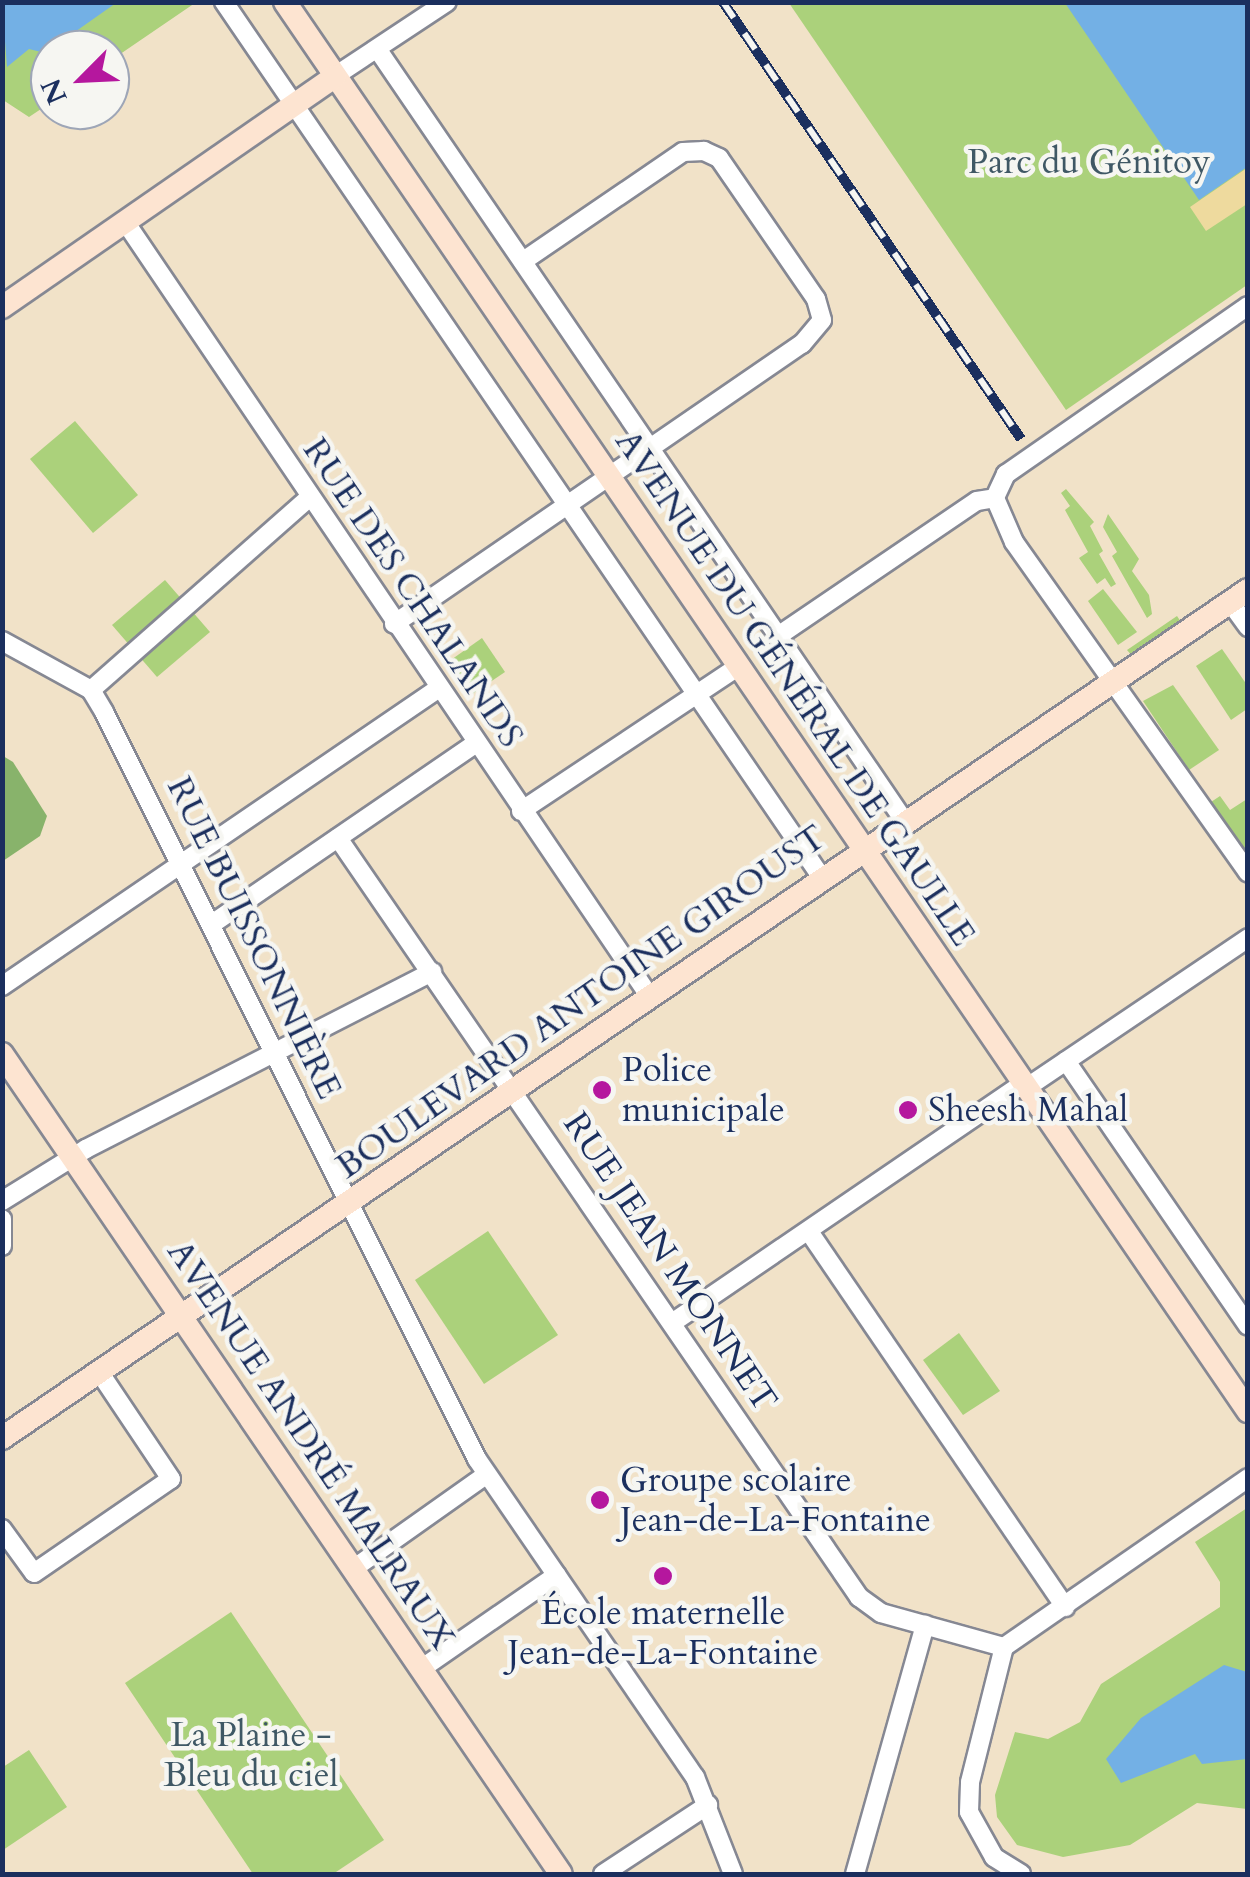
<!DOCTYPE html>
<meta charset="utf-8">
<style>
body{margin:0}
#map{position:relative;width:1250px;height:1877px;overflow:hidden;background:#f1e2c8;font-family:Cardo,serif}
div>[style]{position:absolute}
.green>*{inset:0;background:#abd17b}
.forest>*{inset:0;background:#88b36b}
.sand>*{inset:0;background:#eeda9e}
.water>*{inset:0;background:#73b0e5}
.roads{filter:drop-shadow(2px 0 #868893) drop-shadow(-2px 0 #868893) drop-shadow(0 2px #868893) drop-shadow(0 -2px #868893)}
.street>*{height:18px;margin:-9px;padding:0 9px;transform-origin:9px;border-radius:9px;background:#fff}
.secondary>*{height:22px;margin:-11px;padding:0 11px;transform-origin:11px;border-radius:11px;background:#fde4d1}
.rail>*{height:10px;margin-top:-5px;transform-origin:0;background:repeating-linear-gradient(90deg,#f6f6f2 0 19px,#1b2f5e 0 38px);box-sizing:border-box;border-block:2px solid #1b2f5e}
.dots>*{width:28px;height:28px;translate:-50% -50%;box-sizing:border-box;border:5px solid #f6f6f2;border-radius:50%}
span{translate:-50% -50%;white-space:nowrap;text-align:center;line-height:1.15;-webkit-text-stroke:9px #f6f6f2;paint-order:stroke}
.park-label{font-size:35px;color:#3f5865}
.street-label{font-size:35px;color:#1b2f5e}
.poi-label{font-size:35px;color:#1b2f5e}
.left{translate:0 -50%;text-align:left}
.frame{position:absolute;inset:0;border:5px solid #1b2f5e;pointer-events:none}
.north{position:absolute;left:30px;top:30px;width:100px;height:100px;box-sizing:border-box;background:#f6f6f2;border:2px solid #9ea6b7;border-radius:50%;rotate:246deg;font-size:28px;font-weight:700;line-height:40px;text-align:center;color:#1b2f5e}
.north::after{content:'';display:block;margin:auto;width:35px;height:45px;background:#b5179e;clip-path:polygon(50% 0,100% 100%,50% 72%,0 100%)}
</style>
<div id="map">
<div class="green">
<i style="clip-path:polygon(2px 3px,195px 3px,110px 61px,110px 50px,50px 50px,50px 103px,29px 117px,3px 100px)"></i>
<i style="clip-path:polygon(789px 3px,1247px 3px,1247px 285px,1066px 410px)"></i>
<i style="clip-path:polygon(75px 421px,138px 495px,93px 533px,30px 459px)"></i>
<i style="clip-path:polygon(1066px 489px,1094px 522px,1090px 526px,1103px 551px,1099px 554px,1116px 584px,1111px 587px,1105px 578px,1097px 584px,1079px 558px,1088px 552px,1065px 510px,1070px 506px,1061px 493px)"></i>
<i style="clip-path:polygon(1108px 514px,1139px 559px,1132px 571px,1149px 595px,1152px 614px,1147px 618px,1112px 556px,1117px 552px,1103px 527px)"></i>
<i style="clip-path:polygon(165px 580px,210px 632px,157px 677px,112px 625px)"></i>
<i style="clip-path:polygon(1103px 589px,1137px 632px,1118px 645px,1088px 601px)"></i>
<i style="clip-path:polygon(1177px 616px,1181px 622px,1132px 656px,1127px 650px)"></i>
<i style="clip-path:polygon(482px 638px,505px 672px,471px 695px,448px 662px)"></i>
<i style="clip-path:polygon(1222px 649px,1247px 685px,1247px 709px,1231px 720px,1196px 666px)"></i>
<i style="clip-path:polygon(1173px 685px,1219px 750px,1189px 770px,1143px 701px)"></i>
<i style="clip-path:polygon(1220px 796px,1230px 810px,1247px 799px,1247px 853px,1211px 802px)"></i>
<i style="clip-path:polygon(488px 1231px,558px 1335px,484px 1384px,415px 1280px)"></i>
<i style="clip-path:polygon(959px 1333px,1000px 1391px,963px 1415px,923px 1360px)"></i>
<i style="clip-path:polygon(1247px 1508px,1247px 1809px,1197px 1803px,1130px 1845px,1063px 1857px,1017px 1845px,997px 1817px,995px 1795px,1015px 1732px,1048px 1739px,1080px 1722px,1101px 1684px,1220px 1607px,1220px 1582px,1195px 1542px)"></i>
<i style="clip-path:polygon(231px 1612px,384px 1840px,333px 1874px,253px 1874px,125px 1683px)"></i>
<i style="clip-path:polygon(29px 1750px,67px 1807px,3px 1850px,3px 1767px)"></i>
</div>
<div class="forest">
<i style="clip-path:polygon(3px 756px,13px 762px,47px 816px,40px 836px,3px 861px)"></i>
</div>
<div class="sand">
<i style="clip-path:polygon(1247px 168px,1247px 204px,1206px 231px,1190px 207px)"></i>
</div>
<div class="water">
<i style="clip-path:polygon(2px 3px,3px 2px,116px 3px,45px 53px,29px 49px,7px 67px)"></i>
<i style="clip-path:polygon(1065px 3px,1247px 3px,1247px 167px,1199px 200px)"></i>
<i style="clip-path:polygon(1224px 1665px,1247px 1672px,1247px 1759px,1202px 1764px,1195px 1754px,1121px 1783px,1106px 1759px,1141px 1718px)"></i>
</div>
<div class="roads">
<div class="street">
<i style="left:224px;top:2px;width:1061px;rotate:55.68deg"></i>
<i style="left:378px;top:50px;width:935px;rotate:55.68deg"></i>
<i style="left:335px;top:76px;width:134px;rotate:-33.5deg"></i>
<i style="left:126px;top:223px;width:935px;rotate:55.9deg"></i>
<i style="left:1248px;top:306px;width:295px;rotate:145.2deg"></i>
<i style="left:1006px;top:474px;width:26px;rotate:115deg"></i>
<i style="left:995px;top:498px;width:48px;rotate:66.6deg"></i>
<i style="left:1014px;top:542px;width:405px;rotate:54.7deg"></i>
<i style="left:1230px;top:602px;width:31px;rotate:54deg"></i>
<i style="left:394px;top:624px;width:495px;rotate:-34.5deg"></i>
<i style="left:802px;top:344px;width:31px;rotate:-50deg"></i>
<i style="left:822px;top:320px;width:22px;rotate:-106deg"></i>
<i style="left:816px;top:299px;width:171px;rotate:-124.5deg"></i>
<i style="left:719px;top:158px;width:17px;rotate:-155deg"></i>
<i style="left:704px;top:151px;width:21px;rotate:177deg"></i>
<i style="left:683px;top:152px;width:194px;rotate:145.7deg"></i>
<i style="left:778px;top:636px;width:240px;rotate:-34.2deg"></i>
<i style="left:977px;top:501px;width:18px;rotate:-9deg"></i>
<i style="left:2px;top:641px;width:102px;rotate:28.8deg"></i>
<i style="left:91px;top:690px;width:26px;rotate:59deg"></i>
<i style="left:104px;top:712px;width:835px;rotate:63.47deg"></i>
<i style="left:477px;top:1459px;width:386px;rotate:55.6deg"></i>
<i style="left:695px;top:1777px;width:104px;rotate:68.6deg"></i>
<i style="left:91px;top:690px;width:290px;rotate:-41.4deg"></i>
<i style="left:521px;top:811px;width:260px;rotate:-33.6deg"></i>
<i style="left:338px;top:838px;width:921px;rotate:55.53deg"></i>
<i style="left:859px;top:1597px;width:27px;rotate:36deg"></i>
<i style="left:881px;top:1613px;width:128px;rotate:15.5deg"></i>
<i style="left:212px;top:924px;width:319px;rotate:-34.4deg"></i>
<i style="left:2px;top:986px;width:529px;rotate:-34.29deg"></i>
<i style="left:1066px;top:1061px;width:321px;rotate:55.5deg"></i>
<i style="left:1026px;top:1088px;width:268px;rotate:-34deg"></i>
<i style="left:2px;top:1201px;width:99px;rotate:-31.8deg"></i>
<i style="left:86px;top:1149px;width:389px;rotate:-27.1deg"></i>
<i style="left:2px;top:1219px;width:27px;rotate:90deg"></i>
<i style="left:810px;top:1233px;width:453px;rotate:55.7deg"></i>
<i style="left:672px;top:1323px;width:425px;rotate:-34.3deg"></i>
<i style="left:2px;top:1529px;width:54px;rotate:54deg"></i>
<i style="left:34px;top:1573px;width:166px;rotate:-34.5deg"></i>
<i style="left:171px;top:1479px;width:128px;rotate:-123.8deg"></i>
<i style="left:353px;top:1569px;width:164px;rotate:-35.3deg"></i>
<i style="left:421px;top:1669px;width:165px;rotate:-34.7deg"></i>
<i style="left:603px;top:1874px;width:126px;rotate:-33.3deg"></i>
<i style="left:855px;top:1874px;width:259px;rotate:-74.3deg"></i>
<i style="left:1021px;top:1874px;width:32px;rotate:-148deg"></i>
<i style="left:994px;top:1857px;width:51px;rotate:-119.1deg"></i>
<i style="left:969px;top:1812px;width:30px;rotate:-88deg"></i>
<i style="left:970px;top:1782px;width:139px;rotate:-75.9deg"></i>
<i style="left:1004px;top:1647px;width:297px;rotate:-34.7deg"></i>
</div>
<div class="secondary">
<i style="left:285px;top:2px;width:1707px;rotate:55.65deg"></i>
<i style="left:2px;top:307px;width:405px;rotate:-34.7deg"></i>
<i style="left:2px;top:1054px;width:992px;rotate:55.72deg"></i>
<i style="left:2px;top:1438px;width:1507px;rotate:-34.24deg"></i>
</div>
</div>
<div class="rail">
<i style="left:723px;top:2px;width:529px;rotate:55.71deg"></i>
</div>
<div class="dots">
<i style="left:602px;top:1090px;background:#b5179e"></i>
<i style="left:908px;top:1110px;background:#b5179e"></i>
<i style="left:600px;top:1500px;background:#b5179e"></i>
<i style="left:663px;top:1576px;background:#b5179e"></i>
</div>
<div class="park-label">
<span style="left:1089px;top:162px">Parc du Génitoy</span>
<span style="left:251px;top:1755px">La Plaine -<br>Bleu du ciel</span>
</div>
<div class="street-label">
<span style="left:413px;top:593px;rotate:56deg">RUE DES CHALANDS</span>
<span style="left:795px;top:688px;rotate:56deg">AVENUE DU GÉNÉRAL DE GAULLE</span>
<span style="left:254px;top:938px;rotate:64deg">RUE BUISSONNIÈRE</span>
<span style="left:581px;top:1002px;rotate:-35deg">BOULEVARD ANTOINE GIROUST</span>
<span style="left:670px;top:1262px;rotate:56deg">RUE JEAN MONNET</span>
<span style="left:311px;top:1445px;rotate:56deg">AVENUE ANDRÉ MALRAUX</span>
</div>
<div class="poi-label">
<span class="left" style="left:622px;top:1090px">Police<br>municipale</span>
<span class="left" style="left:928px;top:1110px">Sheesh Mahal</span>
<span class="left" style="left:620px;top:1500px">Groupe scolaire<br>Jean-de-La-Fontaine</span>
<span style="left:663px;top:1633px">École maternelle<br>Jean-de-La-Fontaine</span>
</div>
<div class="frame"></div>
<div class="north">N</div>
</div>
